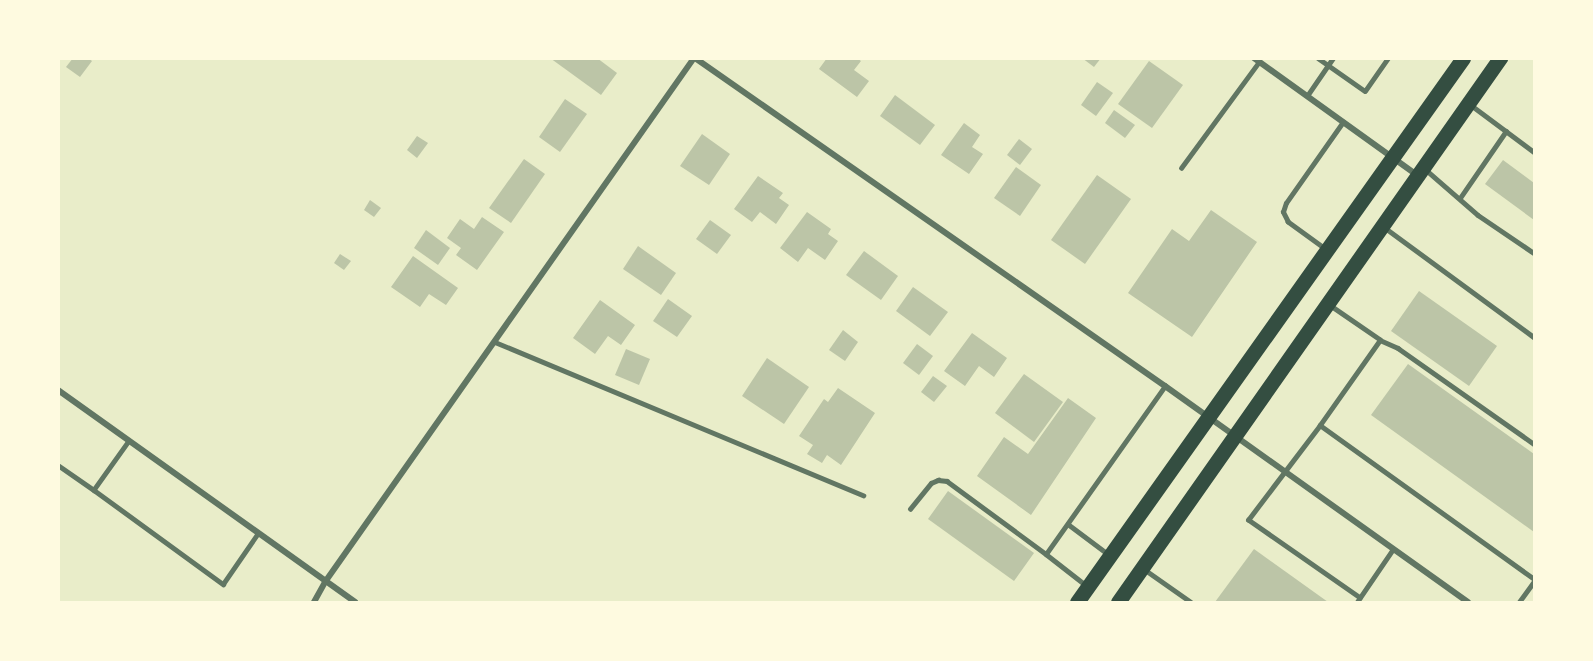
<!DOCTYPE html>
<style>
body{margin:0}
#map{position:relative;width:1593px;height:661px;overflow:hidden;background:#e9edc9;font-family:Poppins,sans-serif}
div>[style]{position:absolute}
.building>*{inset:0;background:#bcc5a7}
.service>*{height:4.5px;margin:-2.25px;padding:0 2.25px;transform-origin:2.25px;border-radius:2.25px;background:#617663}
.minor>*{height:6px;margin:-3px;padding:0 3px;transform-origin:3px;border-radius:3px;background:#617663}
.primary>*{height:15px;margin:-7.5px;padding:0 7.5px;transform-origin:7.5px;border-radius:7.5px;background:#344e41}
span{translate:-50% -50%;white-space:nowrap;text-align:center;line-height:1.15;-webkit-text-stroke:6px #fefae0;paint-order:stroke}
.frame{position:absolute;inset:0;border:60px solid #fefae0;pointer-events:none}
</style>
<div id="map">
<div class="building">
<i style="clip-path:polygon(73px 58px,88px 58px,92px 61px,80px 77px,66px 67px)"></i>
<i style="clip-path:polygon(550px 58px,597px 58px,617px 73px,601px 95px)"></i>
<i style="clip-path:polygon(827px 58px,857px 58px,861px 61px,854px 70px,869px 81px,857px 97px,819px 69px)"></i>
<i style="clip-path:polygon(1082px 58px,1101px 58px,1094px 67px)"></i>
<i style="clip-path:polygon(1149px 61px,1183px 85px,1152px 128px,1118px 104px)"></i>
<i style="clip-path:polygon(1097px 82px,1113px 93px,1096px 116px,1081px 105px)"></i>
<i style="clip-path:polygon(895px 95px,935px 125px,920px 145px,880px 116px)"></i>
<i style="clip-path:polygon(565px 99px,587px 114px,560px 152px,539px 137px)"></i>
<i style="clip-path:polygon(1114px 110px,1135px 125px,1125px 138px,1105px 123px)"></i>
<i style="clip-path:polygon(964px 123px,980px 135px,972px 147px,983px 154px,969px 174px,941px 155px)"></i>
<i style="clip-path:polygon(702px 134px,730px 154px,709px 185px,680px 166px)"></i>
<i style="clip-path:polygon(417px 136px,428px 143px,417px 158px,407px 150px)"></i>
<i style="clip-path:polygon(1019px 139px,1032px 149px,1020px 165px,1007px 155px)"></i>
<i style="clip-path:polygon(524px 159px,545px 174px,511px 223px,489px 208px)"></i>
<i style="clip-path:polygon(1503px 160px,1534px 183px,1534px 220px,1485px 184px)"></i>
<i style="clip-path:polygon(1016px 167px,1041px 185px,1020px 216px,994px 198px)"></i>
<i style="clip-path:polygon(1097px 175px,1131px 199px,1085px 264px,1051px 240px)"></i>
<i style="clip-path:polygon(758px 176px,783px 193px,779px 198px,789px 205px,776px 224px,760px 212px,752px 222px,734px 209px)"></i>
<i style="clip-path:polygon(370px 200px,381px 208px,374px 217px,364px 210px)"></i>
<i style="clip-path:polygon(1211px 210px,1257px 242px,1192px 337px,1128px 293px,1172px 229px,1189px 241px)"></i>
<i style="clip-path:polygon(807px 212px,831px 229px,828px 234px,838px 241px,825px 260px,808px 248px,798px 262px,780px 248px)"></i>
<i style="clip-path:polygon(482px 217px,504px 232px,477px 270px,456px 255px,461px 248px,447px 238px,460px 219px,474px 229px)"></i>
<i style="clip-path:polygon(710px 220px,731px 235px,717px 254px,696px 239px)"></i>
<i style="clip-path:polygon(426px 230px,450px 248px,438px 265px,414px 248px)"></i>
<i style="clip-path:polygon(638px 246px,676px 273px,661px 295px,623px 269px)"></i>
<i style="clip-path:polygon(864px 251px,898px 276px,881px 300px,846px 275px)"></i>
<i style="clip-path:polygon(340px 254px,351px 261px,344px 270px,334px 263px)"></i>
<i style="clip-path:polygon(413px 256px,458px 288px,446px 305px,429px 294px,420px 307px,391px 287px)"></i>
<i style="clip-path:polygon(913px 287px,948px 312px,930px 336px,896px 311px)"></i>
<i style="clip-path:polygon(1419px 291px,1497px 346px,1469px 386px,1391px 331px)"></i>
<i style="clip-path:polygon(668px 299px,692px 316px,677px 337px,653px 321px)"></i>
<i style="clip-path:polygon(600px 300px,635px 325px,621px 345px,608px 336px,595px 354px,573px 338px)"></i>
<i style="clip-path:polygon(843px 330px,858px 342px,845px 361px,829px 350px)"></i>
<i style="clip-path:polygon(972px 333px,1007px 358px,994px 377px,979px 366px,965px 386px,944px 371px)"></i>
<i style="clip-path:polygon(917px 344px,933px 356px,919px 375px,903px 363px)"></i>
<i style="clip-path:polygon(626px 349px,650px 359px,639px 385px,615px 375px)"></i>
<i style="clip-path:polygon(767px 358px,809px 387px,784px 424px,742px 396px)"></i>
<i style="clip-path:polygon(1408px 364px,1534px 454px,1534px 532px,1371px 415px)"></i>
<i style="clip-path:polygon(1024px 374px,1063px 402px,1034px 442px,995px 413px)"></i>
<i style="clip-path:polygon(933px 376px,947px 386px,934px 402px,921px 392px)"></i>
<i style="clip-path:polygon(838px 388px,875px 413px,841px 465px,827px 455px,822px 463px,807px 454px,813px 445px,799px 436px,824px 399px,828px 402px)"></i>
<i style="clip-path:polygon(1068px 398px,1096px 418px,1031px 515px,977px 476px,1004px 437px,1028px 454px)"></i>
<i style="clip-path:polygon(948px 491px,1034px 553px,1014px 581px,928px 519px)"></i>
<i style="clip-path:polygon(1254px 549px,1328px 602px,1215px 602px)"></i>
</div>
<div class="service">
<i style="left:1318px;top:58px;width:57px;rotate:35.1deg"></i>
<i style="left:1365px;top:91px;width:40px;rotate:-55.1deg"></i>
<i style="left:1307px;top:96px;width:46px;rotate:-55.6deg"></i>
<i style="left:1471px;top:105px;width:79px;rotate:36.7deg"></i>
<i style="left:1181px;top:168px;width:132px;rotate:-53.7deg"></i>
<i style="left:1425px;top:169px;width:70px;rotate:41deg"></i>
<i style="left:1478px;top:215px;width:68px;rotate:34.2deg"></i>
<i style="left:1460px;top:198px;width:81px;rotate:-55.5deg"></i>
<i style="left:1384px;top:227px;width:186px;rotate:36.3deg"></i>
<i style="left:1325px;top:249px;width:46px;rotate:-143.9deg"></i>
<i style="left:1288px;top:222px;width:11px;rotate:-117deg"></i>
<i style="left:1283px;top:212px;width:9px;rotate:-72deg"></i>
<i style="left:1286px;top:203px;width:99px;rotate:-54.9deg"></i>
<i style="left:1380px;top:340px;width:20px;rotate:24deg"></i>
<i style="left:1398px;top:348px;width:166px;rotate:35.2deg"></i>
<i style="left:495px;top:342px;width:399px;rotate:22.6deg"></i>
<i style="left:1320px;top:425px;width:104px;rotate:-54.8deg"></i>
<i style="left:1380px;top:340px;width:62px;rotate:-145.5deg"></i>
<i style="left:129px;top:441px;width:60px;rotate:125.5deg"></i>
<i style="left:94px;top:490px;width:160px;rotate:36.1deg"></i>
<i style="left:223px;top:584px;width:62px;rotate:-55.5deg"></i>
<i style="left:58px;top:465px;width:44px;rotate:34.8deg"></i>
<i style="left:910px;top:509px;width:33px;rotate:-51deg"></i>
<i style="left:931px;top:483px;width:8px;rotate:-23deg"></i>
<i style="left:938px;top:480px;width:9px;rotate:6deg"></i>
<i style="left:947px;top:481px;width:123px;rotate:36.4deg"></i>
<i style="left:1046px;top:554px;width:206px;rotate:-54.7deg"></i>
<i style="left:1068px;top:524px;width:50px;rotate:36.9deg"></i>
<i style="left:1046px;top:554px;width:52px;rotate:38deg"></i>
<i style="left:1144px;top:569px;width:57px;rotate:35.1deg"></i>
<i style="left:1360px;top:598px;width:136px;rotate:-145.1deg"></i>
<i style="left:1248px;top:520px;width:119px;rotate:-52.8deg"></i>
<i style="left:1320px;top:425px;width:264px;rotate:35.7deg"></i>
<i style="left:1357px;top:602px;width:64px;rotate:-55.8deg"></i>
<i style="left:1519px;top:602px;width:26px;rotate:-54deg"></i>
</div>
<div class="minor">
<i style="left:695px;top:58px;width:573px;rotate:34.91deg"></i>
<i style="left:1165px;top:386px;width:372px;rotate:35.5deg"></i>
<i style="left:1254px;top:58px;width:201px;rotate:35.7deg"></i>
<i style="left:58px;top:390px;width:365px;rotate:35.5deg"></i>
<i style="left:314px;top:602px;width:23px;rotate:-61deg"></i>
<i style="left:325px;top:582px;width:641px;rotate:-54.85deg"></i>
</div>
<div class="primary">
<i style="left:1077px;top:602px;width:667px;rotate:-54.64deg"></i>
<i style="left:1118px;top:602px;width:665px;rotate:-54.92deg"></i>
</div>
<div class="frame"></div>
</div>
